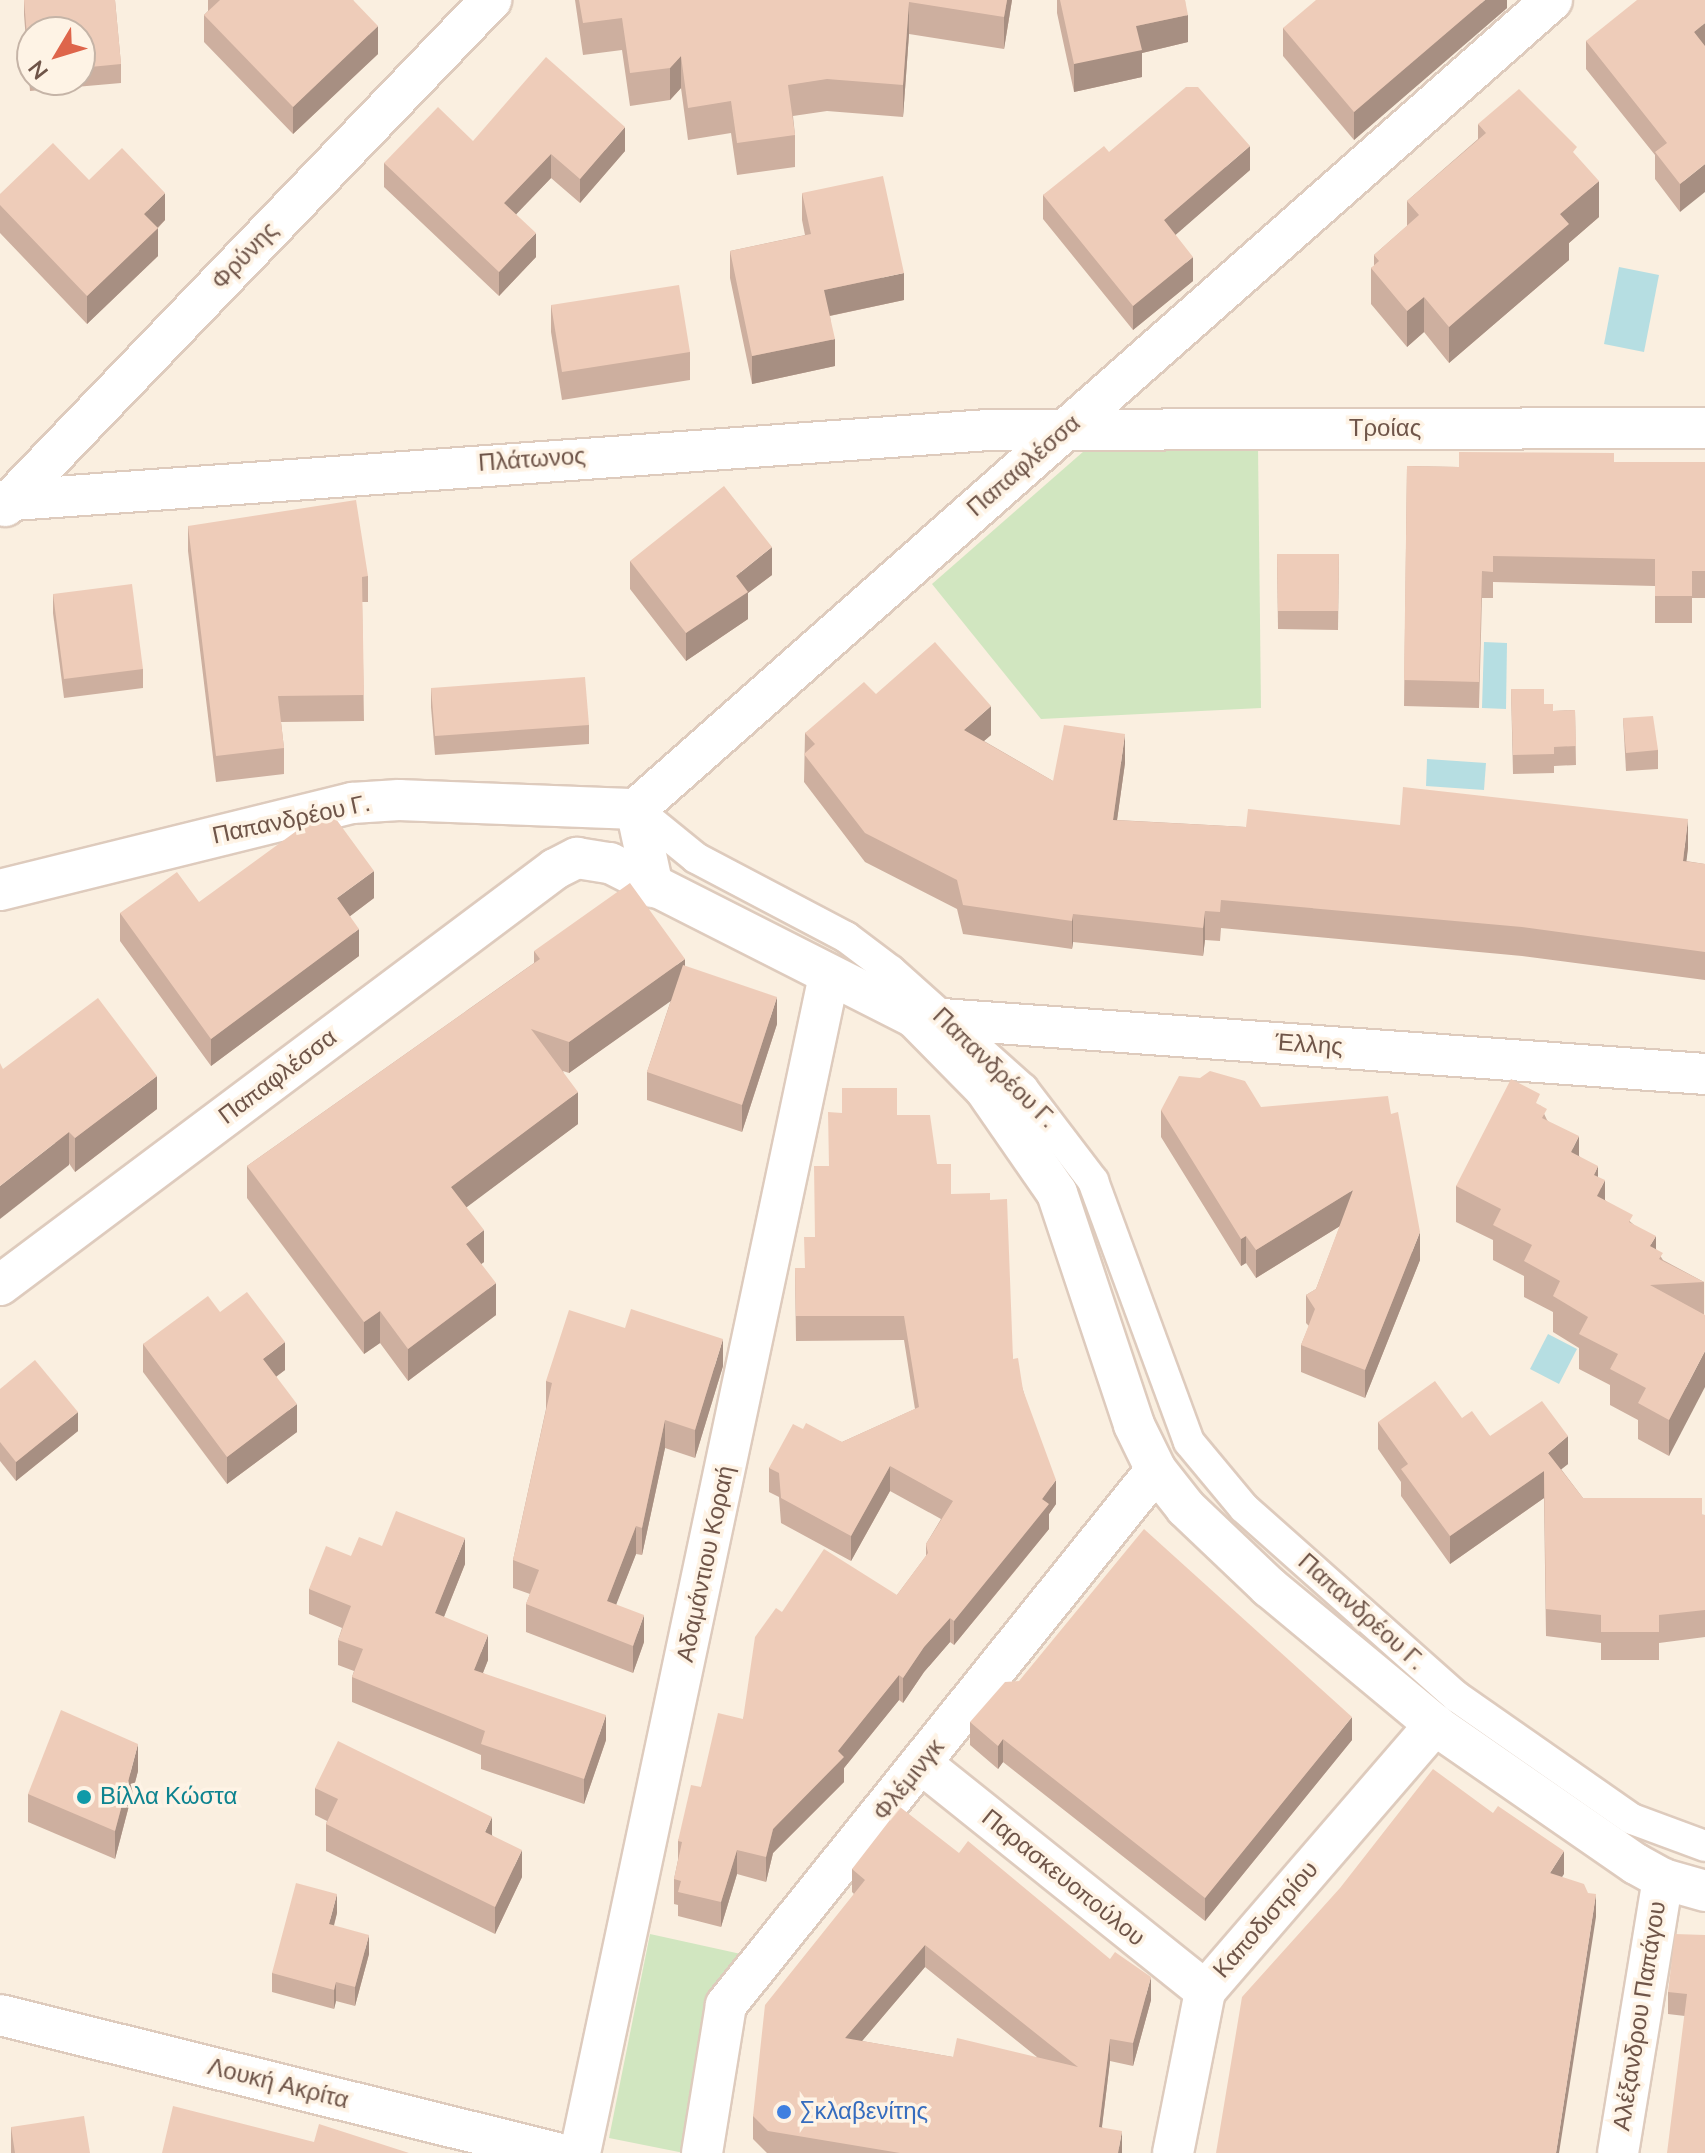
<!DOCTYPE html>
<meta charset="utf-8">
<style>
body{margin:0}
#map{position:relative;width:1705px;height:2153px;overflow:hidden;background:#faefe0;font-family:"Nunito Sans",sans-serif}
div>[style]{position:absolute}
.green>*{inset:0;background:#d1e6c0}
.water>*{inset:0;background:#b6dee2}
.roads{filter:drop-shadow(2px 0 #decbbd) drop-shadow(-2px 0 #decbbd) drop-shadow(0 2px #decbbd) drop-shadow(0 -2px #decbbd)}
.pedestrian>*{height:30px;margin:-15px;padding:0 15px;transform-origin:15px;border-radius:15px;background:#fff}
.minor>*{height:40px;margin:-20px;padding:0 20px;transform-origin:20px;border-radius:20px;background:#fff}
.wall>*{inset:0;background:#cdaf9f}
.shaded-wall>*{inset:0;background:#a78f82}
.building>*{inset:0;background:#eeccb9}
.dots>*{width:22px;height:22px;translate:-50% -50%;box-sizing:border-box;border:4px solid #fef3e5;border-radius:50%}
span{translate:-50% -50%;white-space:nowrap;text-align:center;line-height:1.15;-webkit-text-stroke:7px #fef3e5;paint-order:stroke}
.street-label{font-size:24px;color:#6f5549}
.culture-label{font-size:24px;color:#0d838f}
.left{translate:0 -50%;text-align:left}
.shop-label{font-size:24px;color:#366cbe}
.north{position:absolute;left:16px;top:16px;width:80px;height:80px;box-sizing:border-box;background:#fef3e5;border:2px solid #c5b4a7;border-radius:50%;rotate:232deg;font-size:22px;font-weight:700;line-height:32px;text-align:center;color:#6f5549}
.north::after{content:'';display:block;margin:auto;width:28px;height:36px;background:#de654b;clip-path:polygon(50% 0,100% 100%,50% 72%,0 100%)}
</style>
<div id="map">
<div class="green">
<i style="clip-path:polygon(1100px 437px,1258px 446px,1261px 708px,1041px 719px,932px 584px)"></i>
<i style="clip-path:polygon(650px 1934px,750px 1956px,684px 2153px,609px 2138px)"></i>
</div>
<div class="water">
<i style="clip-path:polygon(1619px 267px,1659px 275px,1644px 352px,1604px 344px)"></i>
<i style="clip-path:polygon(1484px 642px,1507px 643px,1506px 709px,1482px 708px)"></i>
<i style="clip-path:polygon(1427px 759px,1486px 763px,1484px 790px,1426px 786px)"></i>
<i style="clip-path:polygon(1548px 1334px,1577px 1349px,1559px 1384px,1530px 1369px)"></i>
</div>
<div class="roads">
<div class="pedestrian">
<i style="left:636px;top:809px;width:77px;rotate:39.2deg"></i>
<i style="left:696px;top:858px;width:170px;rotate:27.8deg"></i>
<i style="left:846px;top:937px;width:56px;rotate:37.1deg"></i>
<i style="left:891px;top:971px;width:177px;rotate:41.8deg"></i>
<i style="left:1023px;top:1089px;width:116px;rotate:52.7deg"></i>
<i style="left:1093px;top:1181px;width:278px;rotate:69.8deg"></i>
<i style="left:1189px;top:1442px;width:86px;rotate:50.2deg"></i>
<i style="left:1244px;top:1508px;width:285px;rotate:41.6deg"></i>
<i style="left:1457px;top:1697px;width:213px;rotate:34.9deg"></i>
<i style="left:1632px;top:1819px;width:78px;rotate:20.3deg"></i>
</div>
<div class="minor">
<i style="left:0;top:501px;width:990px;rotate:-4.11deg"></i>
<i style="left:987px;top:430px;width:718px;rotate:-0.16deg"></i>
<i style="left:5px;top:506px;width:702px;rotate:-46.16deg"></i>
<i style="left:636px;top:809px;width:1222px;rotate:-41.45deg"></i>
<i style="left:636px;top:809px;width:80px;rotate:77.7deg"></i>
<i style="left:0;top:890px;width:363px;rotate:-13.9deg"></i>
<i style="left:352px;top:803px;width:47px;rotate:-3.7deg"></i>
<i style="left:399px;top:800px;width:237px;rotate:2.2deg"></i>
<i style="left:914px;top:1017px;width:793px;rotate:4.12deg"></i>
<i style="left:0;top:1285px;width:694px;rotate:-36.85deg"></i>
<i style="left:555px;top:869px;width:25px;rotate:-27deg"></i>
<i style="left:577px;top:858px;width:33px;rotate:9deg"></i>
<i style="left:610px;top:863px;width:341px;rotate:26.9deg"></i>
<i style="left:914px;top:1017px;width:101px;rotate:45.4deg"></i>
<i style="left:985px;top:1089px;width:126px;rotate:55.3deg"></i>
<i style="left:1057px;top:1193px;width:244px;rotate:71.6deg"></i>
<i style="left:1134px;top:1425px;width:50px;rotate:63.9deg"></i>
<i style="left:1156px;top:1470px;width:48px;rotate:51.7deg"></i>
<i style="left:1186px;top:1508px;width:115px;rotate:43.6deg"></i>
<i style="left:1269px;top:1587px;width:216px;rotate:39.7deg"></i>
<i style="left:1435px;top:1725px;width:244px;rotate:34.7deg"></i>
<i style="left:1636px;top:1864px;width:31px;rotate:29deg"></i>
<i style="left:1663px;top:1879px;width:44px;rotate:15.9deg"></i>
<i style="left:922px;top:1764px;width:363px;rotate:38.7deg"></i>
<i style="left:0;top:2015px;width:574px;rotate:13.92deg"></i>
<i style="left:580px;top:2153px;width:1204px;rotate:-78.06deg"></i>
<i style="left:702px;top:2153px;width:150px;rotate:-80.8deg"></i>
<i style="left:726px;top:2005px;width:686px;rotate:-51.21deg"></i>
<i style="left:1173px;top:2153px;width:165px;rotate:-78.8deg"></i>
<i style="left:1205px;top:1991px;width:352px;rotate:-49.2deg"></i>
<i style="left:1618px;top:2153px;width:278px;rotate:-80.7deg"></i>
</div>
</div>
<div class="wall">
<i style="clip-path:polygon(evenodd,24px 0,115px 0,121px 64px,121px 83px,30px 91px,24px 15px,24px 0,32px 32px,80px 32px,80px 80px,32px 80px,32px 32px)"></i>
<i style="clip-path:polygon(208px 0,353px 0,378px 54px,293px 134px,204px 42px,204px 15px,208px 11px)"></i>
<i style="clip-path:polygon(575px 0,1012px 0,1004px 49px,909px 34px,903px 117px,827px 111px,793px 116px,795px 135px,795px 167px,737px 175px,731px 133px,688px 140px,681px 88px,670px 100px,630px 106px,622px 50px,583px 55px)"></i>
<i style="clip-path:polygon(1057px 0,1185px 0,1188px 42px,1142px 53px,1142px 77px,1074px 92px,1057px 13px)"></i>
<i style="clip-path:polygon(1507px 0,1507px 8px,1354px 140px,1283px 56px,1283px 28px)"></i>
<i style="clip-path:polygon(1705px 0,1680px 212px,1655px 179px,1655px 155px,1586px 69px,1586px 41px)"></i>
<i style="clip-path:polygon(1478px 124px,1577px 157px,1599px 217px,1569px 243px,1569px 260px,1449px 363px,1424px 332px,1407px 347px,1371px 304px,1371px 268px,1374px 266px,1374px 255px,1407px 226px,1407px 201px,1478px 139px)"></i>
<i style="clip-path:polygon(473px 141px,625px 151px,580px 203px,551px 178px,516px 214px,536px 257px,499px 296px,384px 187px,384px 163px)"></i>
<i style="clip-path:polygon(1109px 152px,1250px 170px,1175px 235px,1193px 281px,1133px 330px,1043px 219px,1043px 195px)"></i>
<i style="clip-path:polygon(89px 180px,165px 220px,158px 228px,158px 256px,87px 324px,0 233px,0 194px)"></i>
<i style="clip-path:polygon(802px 193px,904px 300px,830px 316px,835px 366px,752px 384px,730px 278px,730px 251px,805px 235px,802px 220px)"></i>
<i style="clip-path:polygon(551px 305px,690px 352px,690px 380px,562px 400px,551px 332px)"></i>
<i style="clip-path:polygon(1614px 462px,1705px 462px,1705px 598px,1692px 598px,1692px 623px,1655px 623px,1655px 586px,1493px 582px,1493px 598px,1482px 598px,1479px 708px,1404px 706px,1407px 466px,1459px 467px)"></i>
<i style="clip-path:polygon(188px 526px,368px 576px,368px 602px,362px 602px,364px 721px,281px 722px,284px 748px,284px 774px,216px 782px,188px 551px)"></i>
<i style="clip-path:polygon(1277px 554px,1339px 554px,1338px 630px,1278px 629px)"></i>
<i style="clip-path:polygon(630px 561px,772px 575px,748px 593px,748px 619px,686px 661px,630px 589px)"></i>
<i style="clip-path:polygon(53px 594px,143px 669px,143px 688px,64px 698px,53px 613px)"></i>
<i style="clip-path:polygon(431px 688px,589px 725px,589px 744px,435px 755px,431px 707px)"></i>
<i style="clip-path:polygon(1511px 689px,1544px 704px,1553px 711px,1575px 710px,1576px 765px,1554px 766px,1554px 773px,1513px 774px)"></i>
<i style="clip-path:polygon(876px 694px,991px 735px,984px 741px,1053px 781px,1125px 763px,1117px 820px,1246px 827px,1400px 825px,1688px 848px,1686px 861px,1705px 864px,1705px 980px,1522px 956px,1221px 928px,1220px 941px,1205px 940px,1203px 956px,1073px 942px,1072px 949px,963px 934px,957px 909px,865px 862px,804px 782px,805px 733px)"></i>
<i style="clip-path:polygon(1623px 718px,1658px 750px,1658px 769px,1626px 771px)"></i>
<i style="clip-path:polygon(374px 898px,350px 916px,359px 956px,211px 1066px,120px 941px,120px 913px,199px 902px)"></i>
<i style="clip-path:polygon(534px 951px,685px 966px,777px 1024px,742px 1132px,647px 1100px,647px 1072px,671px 1000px,569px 1073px,563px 1071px,578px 1124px,466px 1207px,484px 1262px,481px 1264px,496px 1315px,408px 1381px,380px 1343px,364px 1354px,247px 1198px,247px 1166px,534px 963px)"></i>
<i style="clip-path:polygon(3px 1069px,157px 1109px,75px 1172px)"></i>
<i style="clip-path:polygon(842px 1088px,897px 1115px,937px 1164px,951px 1194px,990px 1200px,1013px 1359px,1023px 1390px,1056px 1504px,1049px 1514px,1049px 1529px,1015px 1571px,954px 1645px,950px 1642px,924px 1672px,903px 1703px,899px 1700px,844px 1768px,844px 1782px,773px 1853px,766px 1882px,737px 1874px,721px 1927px,678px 1916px,678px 1905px,674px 1904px,674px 1879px,678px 1860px,678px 1841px,701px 1787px,743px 1719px,782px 1612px,897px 1595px,926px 1556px,926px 1544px,941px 1519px,890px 1491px,851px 1561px,781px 1523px,779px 1497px,769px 1492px,769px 1468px,803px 1429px,842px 1442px,915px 1409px,904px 1340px,796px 1341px,795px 1268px,805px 1268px,815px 1237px,829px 1166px,842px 1113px)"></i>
<i style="clip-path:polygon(1540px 1105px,1547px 1120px,1598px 1177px,1605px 1200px,1633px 1224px,1656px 1249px,1663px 1260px,1704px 1282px,1704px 1314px,1669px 1456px,1638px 1439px,1638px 1420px,1610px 1405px,1610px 1385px,1579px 1369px,1579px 1348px,1553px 1332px,1553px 1312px,1524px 1297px,1524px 1276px,1493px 1260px,1493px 1240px,1456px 1222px,1456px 1186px)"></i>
<i style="clip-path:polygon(1261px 1107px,1420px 1260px,1365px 1398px,1301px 1372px,1301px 1345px,1309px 1326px,1306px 1323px,1306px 1295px,1316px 1289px,1340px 1226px,1256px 1278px,1246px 1263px,1241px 1266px,1161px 1137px,1161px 1110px)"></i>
<i style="clip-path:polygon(220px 1312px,285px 1370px,276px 1377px,297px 1432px,227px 1484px,143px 1372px,143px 1344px)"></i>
<i style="clip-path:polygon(723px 1366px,695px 1458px,665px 1448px,642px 1555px,636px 1554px,616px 1604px,644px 1642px,633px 1673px,526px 1632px,526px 1604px,530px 1594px,513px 1588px,513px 1560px,546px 1409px,546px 1381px)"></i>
<i style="clip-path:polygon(0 1389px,78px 1431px,16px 1481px,0 1461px)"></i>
<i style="clip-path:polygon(1462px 1418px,1490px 1436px,1568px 1464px,1561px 1469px,1583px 1498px,1705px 1515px,1705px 1637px,1659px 1643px,1659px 1660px,1601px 1660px,1601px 1643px,1546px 1636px,1544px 1498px,1450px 1564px,1401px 1496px,1401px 1482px,1378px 1449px,1378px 1422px)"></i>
<i style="clip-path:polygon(382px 1546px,465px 1564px,444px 1617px,488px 1660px,483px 1673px,606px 1740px,584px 1804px,481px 1769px,481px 1755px,352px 1702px,352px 1677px,354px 1671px,338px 1665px,338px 1640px,342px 1628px,309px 1614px,309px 1589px,351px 1556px)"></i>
<i style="clip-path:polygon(970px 1722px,1352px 1740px,1205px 1921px,1003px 1762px,998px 1769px,970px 1745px)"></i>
<i style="clip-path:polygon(138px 1771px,115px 1859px,28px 1822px,28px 1794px)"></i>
<i style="clip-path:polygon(315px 1788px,492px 1835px,522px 1877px,495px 1934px,326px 1851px,326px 1824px,327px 1821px,315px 1815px)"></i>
<i style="clip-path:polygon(evenodd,959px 1853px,1151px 2000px,1133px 2066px,1110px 2061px,1102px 2127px,1122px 2153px,767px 2153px,753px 2139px,753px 2116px,854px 1894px,852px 1892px,852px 1869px,959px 1853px,925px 1967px,1037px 2057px,953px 2057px,862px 2041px,925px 1967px)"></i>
<i style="clip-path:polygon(337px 1913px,334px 1926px,369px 1954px,355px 2006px,336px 2001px,334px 2009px,272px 1992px,272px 1973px)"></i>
<i style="clip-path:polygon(1705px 1935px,1685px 2016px,1668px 2014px,1668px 1992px)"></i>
<i style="clip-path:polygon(11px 2127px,90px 2153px,11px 2153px)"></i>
</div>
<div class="shaded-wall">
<i style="clip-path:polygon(1007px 0,1012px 0,1004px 49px,1004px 17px)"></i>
<i style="clip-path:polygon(1485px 0,1507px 0,1507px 8px,1354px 140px,1354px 112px)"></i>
<i style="clip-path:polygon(909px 2px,909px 34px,903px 117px,903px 85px)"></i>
<i style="clip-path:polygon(1188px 15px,1188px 42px,1142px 53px,1142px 77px,1074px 92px,1074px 64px,1136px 26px)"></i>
<i style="clip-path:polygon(1705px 23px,1705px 50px,1694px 32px)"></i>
<i style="clip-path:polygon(378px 26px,378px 54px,293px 134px,293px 107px)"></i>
<i style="clip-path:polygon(681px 56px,681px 88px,670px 100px,670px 68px)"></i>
<i style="clip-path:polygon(625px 127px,625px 151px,580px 203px,580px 179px)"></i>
<i style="clip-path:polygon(1250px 146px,1250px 170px,1164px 245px,1164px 220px)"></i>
<i style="clip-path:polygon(551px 154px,551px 178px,504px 227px,504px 203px)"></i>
<i style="clip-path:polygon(1705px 164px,1705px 192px,1680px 212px,1680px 184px)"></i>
<i style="clip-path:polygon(1599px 181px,1599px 217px,1569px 243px,1569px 260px,1449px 363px,1449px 327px,1560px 214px)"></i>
<i style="clip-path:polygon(165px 193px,165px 220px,144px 241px,144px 214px)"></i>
<i style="clip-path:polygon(158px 228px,158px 256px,87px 324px,87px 296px)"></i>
<i style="clip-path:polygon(536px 233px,536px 257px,499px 296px,499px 272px)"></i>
<i style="clip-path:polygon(1193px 257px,1193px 281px,1133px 330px,1133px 306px)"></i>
<i style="clip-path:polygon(904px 273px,904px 300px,824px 317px,824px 290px)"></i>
<i style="clip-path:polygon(1424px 297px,1424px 332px,1407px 347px,1407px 311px)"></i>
<i style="clip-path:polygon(835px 339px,835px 366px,752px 384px,752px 356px)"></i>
<i style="clip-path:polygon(772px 547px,772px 575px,748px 593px,748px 619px,686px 661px,686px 633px,736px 576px)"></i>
<i style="clip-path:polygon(991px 706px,991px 735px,964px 758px,964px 730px)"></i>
<i style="clip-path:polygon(1125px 734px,1125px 763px,1113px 849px,1113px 820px)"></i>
<i style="clip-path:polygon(1688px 819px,1688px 848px,1683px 890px,1683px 861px)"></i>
<i style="clip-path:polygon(374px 871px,374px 898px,337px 926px,337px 898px)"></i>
<i style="clip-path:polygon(1205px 911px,1205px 940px,1203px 956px,1203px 928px)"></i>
<i style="clip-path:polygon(1073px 914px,1073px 942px,1072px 949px,1072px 921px)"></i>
<i style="clip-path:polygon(359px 929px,359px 956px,211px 1066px,211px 1039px)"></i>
<i style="clip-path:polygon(685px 959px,685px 991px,569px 1073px,569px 1042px)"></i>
<i style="clip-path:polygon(777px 997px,777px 1024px,742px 1132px,742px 1105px)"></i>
<i style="clip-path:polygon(157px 1076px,157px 1109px,75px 1172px,75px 1138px)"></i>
<i style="clip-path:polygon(578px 1092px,578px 1124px,451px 1219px,451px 1187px)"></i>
<i style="clip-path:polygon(69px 1132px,69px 1165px,0 1219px,0 1186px)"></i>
<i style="clip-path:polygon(1579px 1136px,1579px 1172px,1571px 1152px)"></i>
<i style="clip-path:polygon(1598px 1166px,1598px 1194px,1605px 1180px,1605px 1216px,1597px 1204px,1594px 1175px)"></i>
<i style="clip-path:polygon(1353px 1190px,1353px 1218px,1256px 1278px,1256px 1250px)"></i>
<i style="clip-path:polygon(484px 1230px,484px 1262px,466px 1275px,466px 1244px)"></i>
<i style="clip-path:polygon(1420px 1232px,1420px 1260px,1365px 1398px,1365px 1370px)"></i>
<i style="clip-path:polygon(1246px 1236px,1246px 1263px,1241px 1266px,1241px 1239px)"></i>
<i style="clip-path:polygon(1656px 1236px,1656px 1272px,1650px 1246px)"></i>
<i style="clip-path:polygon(496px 1283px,496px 1315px,408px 1381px,408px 1349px)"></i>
<i style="clip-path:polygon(380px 1311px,380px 1343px,364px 1354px,364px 1322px)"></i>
<i style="clip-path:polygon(723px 1339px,723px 1366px,695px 1458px,695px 1430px)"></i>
<i style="clip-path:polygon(285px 1342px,285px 1370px,263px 1386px,263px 1359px)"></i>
<i style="clip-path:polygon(1705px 1351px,1705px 1387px,1669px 1456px,1669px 1420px)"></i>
<i style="clip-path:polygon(297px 1404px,297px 1432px,227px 1484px,227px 1457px)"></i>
<i style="clip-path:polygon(78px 1412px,78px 1431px,16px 1481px,16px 1462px)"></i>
<i style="clip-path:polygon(665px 1420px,665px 1448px,642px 1555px,642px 1528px)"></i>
<i style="clip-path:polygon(1568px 1436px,1568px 1464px,1548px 1480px,1548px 1453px)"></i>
<i style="clip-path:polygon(890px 1466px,890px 1491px,851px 1561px,851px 1536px)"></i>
<i style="clip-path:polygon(1544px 1471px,1544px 1498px,1450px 1564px,1450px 1536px)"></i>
<i style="clip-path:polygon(1056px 1480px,1056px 1504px,1049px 1514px,1049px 1529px,954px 1645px,954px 1621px)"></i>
<i style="clip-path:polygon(636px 1526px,636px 1554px,607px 1628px,607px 1601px)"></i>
<i style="clip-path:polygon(465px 1538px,465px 1564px,435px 1639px,435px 1613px)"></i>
<i style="clip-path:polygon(644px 1615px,644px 1642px,633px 1673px,633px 1646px)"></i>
<i style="clip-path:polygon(950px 1618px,950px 1642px,924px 1672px,903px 1703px,903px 1678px,924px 1647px)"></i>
<i style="clip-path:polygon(488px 1635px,488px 1660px,474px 1695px,474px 1670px)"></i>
<i style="clip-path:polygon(899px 1675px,899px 1700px,844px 1768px,844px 1782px,773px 1853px,766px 1882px,766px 1857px,773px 1829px)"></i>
<i style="clip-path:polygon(606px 1715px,606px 1740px,584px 1804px,584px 1779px)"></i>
<i style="clip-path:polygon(1352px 1717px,1352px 1740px,1205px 1921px,1205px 1898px)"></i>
<i style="clip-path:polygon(1003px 1739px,1003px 1762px,998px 1769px,998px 1746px)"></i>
<i style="clip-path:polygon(138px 1744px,138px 1771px,115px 1859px,115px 1831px)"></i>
<i style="clip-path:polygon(492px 1817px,492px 1845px,485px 1832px)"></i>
<i style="clip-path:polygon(522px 1850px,522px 1877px,495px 1934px,495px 1907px)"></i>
<i style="clip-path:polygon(737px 1850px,737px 1874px,721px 1927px,721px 1902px)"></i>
<i style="clip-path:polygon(1564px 1851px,1564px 1874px,1550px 1896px,1550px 1873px)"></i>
<i style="clip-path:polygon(337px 1894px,337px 1913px,329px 1943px,329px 1924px)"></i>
<i style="clip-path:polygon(1596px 1894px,1596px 1917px,1559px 2153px,1556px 2153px)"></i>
<i style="clip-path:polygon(369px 1935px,369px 1954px,355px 2006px,355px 1987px)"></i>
<i style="clip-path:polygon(925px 1945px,925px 1967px,845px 2061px,845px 2038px)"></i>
<i style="clip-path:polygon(1151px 1977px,1151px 2000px,1133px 2066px,1133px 2043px)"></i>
<i style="clip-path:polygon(336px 1982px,336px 2001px,334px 2009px,334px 1990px)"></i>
<i style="clip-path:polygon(1110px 2039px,1110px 2061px,1099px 2150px,1099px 2127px)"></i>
<i style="clip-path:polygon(1122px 2131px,1122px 2153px,1118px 2153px)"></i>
</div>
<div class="building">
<i style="clip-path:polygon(24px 0,115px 0,121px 64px,80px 68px,80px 32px,32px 32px,32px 72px,30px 72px)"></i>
<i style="clip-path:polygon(220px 0,353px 0,378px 26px,293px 107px,204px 15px)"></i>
<i style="clip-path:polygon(579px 0,1007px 0,1004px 17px,909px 2px,903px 85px,827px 79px,788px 85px,795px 135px,737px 143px,731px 101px,688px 108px,681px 56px,670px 68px,630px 73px,622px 18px,583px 23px)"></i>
<i style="clip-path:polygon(1060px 0,1185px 0,1188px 15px,1136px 26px,1142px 50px,1074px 64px)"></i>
<i style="clip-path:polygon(1316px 0,1485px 0,1354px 112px,1283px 28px)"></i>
<i style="clip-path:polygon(1637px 0,1705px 0,1705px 23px,1694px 32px,1705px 46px,1705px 164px,1680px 184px,1655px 152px,1667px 143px,1586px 41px)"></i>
<i style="clip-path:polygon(546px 57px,625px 127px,580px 179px,551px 154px,504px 203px,536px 233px,499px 272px,384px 163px,438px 107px,473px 141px)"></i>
<i style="clip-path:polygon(1186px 87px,1198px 87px,1250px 146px,1164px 220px,1193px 257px,1133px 306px,1043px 195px,1104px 146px,1109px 152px)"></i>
<i style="clip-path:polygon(1519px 89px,1577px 147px,1573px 152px,1599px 181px,1560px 214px,1569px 224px,1449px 327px,1424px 297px,1407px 311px,1371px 268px,1379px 261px,1374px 255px,1419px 215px,1407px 201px,1486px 133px,1478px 124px)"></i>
<i style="clip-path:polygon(53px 143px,89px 180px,122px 148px,165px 193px,144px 214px,158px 228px,87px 296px,0 205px,0 194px)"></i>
<i style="clip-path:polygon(883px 176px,904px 273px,824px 290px,835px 339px,752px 356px,730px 251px,811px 234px,802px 193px)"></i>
<i style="clip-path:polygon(679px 285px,690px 352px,562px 372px,551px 305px)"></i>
<i style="clip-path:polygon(1459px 452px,1614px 453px,1614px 462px,1705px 462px,1705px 571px,1692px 571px,1692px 596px,1655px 596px,1655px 559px,1493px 556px,1493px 572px,1482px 571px,1479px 682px,1404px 680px,1407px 466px,1459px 467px)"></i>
<i style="clip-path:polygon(724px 486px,772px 547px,736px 576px,748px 592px,686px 633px,630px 561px)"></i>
<i style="clip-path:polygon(356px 500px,368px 576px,362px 577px,364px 695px,278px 696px,284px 748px,216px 756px,188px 526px)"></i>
<i style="clip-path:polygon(1277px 554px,1339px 554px,1338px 611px,1278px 611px)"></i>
<i style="clip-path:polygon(132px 584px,143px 669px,64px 679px,53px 594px)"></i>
<i style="clip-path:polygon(935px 642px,991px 706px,964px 730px,1053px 781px,1064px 725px,1125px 734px,1113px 820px,1246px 827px,1248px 809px,1400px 825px,1403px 787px,1688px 819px,1683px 861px,1705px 864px,1705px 952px,1522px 927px,1221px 900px,1220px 912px,1205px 911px,1203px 928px,1073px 914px,1072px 921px,963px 905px,957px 880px,865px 833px,804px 754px,815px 744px,805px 733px,864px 682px,876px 694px)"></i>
<i style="clip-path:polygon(585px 677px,589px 725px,435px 736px,431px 688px)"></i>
<i style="clip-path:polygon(1511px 689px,1544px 689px,1544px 704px,1553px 704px,1553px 711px,1575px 710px,1576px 746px,1554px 747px,1554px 754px,1513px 755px)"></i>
<i style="clip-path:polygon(1653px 716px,1658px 750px,1626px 753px,1623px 718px)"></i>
<i style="clip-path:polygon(328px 808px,374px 871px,337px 898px,359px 929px,211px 1039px,120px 913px,177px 872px,199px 902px)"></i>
<i style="clip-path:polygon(630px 883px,685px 959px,569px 1042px,531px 1029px,578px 1092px,451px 1187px,484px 1230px,466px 1244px,496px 1283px,408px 1349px,380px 1311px,364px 1322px,247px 1166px,540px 959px,534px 951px)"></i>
<i style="clip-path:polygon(683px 965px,777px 997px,742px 1105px,647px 1072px)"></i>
<i style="clip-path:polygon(98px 998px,157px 1076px,75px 1138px,69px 1132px,0 1186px,0 1063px,3px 1069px)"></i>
<i style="clip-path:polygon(1210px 1071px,1245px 1081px,1261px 1107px,1388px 1096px,1391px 1114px,1398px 1112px,1420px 1232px,1365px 1370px,1301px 1345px,1315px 1309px,1306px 1295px,1316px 1289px,1353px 1190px,1256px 1250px,1246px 1236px,1241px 1239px,1161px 1110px,1179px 1076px,1200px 1078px)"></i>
<i style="clip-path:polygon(1511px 1079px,1540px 1094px,1536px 1103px,1547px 1109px,1542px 1118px,1579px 1136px,1571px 1152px,1598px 1166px,1594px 1175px,1605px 1180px,1597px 1196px,1633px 1215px,1629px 1222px,1656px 1236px,1650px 1246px,1663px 1253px,1659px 1259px,1704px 1282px,1650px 1285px,1705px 1315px,1705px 1351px,1669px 1420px,1638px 1403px,1646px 1388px,1610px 1369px,1618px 1354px,1579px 1334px,1588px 1317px,1553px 1296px,1560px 1281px,1524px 1261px,1532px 1245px,1493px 1225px,1501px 1209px,1456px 1186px)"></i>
<i style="clip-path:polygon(842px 1088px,897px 1088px,897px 1115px,930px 1115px,937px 1164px,951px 1164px,951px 1194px,990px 1193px,990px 1200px,1007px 1199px,1013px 1359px,1018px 1358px,1023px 1390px,1056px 1480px,1042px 1499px,1049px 1504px,1015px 1546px,954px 1621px,950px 1618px,924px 1647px,903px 1678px,899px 1675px,838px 1751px,844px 1757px,773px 1829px,766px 1857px,737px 1850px,721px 1902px,678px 1892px,681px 1881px,674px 1879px,682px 1842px,678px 1841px,691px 1785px,701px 1787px,718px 1713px,743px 1719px,755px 1637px,776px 1608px,782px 1612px,824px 1549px,897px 1595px,928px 1553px,926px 1544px,953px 1501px,890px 1466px,851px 1536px,781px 1498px,779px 1473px,769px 1468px,793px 1424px,803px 1429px,806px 1423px,842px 1442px,919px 1407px,904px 1316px,796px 1316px,795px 1268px,805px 1268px,804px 1237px,815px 1237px,814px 1166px,829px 1166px,828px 1112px,842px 1113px)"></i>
<i style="clip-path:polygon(247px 1292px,285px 1342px,263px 1359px,297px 1404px,227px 1457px,143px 1344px,208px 1296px,220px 1312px)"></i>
<i style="clip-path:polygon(631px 1309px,723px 1339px,695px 1430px,665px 1420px,642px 1528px,636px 1526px,607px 1601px,644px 1615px,633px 1646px,526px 1604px,539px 1570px,513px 1560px,552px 1383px,546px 1381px,569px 1310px,625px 1328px)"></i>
<i style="clip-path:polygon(35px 1360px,78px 1412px,16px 1462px,0 1442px,0 1389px)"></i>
<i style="clip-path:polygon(1435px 1381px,1462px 1418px,1472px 1411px,1490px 1436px,1542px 1401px,1568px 1436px,1548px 1453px,1583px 1498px,1702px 1498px,1702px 1515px,1705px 1515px,1705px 1610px,1659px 1615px,1659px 1632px,1601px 1632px,1601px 1615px,1546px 1609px,1544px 1471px,1450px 1536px,1401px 1469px,1408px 1464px,1378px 1422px)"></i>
<i style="clip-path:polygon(396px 1511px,465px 1538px,435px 1613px,488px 1635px,474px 1670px,606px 1715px,584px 1779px,481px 1744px,485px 1731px,352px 1677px,363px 1649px,338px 1640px,351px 1606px,309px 1589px,326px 1546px,351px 1556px,359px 1537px,382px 1546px)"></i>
<i style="clip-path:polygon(1144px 1529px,1352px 1717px,1205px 1898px,1003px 1739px,998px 1746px,970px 1722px,1005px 1682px,1019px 1681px)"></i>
<i style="clip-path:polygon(61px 1710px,138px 1744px,115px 1831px,28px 1794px)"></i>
<i style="clip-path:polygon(338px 1741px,492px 1817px,485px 1832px,522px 1850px,495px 1907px,326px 1824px,338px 1799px,315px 1788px)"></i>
<i style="clip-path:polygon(1433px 1769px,1493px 1813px,1498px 1806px,1564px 1851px,1550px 1873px,1584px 1884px,1588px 1893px,1596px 1894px,1556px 2153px,1216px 2153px,1242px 1997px,1340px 1888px)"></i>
<i style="clip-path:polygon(evenodd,900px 1807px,959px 1853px,968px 1841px,1110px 1959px,1115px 1952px,1151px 1977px,1133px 2043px,1110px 2039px,1099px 2127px,1122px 2131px,1118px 2153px,900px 2153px,768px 2131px,753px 2116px,765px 2005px,865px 1880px,852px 1869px,900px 1807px,925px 1945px,1078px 2067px,957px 2038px,953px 2057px,845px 2038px,925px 1945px)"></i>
<i style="clip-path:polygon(296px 1883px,337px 1894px,329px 1924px,369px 1935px,355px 1987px,336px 1982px,334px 1990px,272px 1973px)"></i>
<i style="clip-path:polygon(1675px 1934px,1705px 1935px,1705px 2153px,1667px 2153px,1687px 1994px,1668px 1992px)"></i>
<i style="clip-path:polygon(173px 2106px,314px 2142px,319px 2124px,409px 2153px,162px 2153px)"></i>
<i style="clip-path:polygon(84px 2116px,90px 2153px,15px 2153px,11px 2127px)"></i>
</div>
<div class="dots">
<i style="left:84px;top:1797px;background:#0f9aa8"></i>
<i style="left:784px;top:2112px;background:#3f7fe0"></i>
</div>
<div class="street-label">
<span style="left:245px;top:256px;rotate:-46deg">Φρύνης</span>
<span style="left:1385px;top:429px">Τροίας</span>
<span style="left:532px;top:460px;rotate:-4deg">Πλάτωνος</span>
<span style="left:1024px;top:466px;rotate:-41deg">Παπαφλέσσα</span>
<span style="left:291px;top:820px;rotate:-12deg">Παπανδρέου Γ.</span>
<span style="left:1309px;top:1045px;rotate:4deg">Έλλης</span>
<span style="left:994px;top:1068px;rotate:44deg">Παπανδρέου Γ.</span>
<span style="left:278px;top:1077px;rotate:-37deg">Παπαφλέσσα</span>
<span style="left:706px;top:1564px;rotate:-78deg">Αδαμάντιου Κοραή</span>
<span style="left:1361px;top:1612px;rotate:42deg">Παπανδρέου Γ.</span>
<span style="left:909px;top:1780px;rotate:-51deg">Φλέμινγκ</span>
<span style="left:1063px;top:1878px;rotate:39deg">Παρασκευοπούλου</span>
<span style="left:1266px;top:1920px;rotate:-49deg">Καποδιστρίου</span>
<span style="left:1640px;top:2016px;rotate:-81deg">Αλέξανδρου Παπάγου</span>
<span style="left:278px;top:2084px;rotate:14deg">Λουκή Ακρίτα</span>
</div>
<div class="culture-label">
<span class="left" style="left:100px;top:1797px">Βίλλα Κώστα</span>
</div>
<div class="shop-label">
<span class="left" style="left:800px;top:2112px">Σκλαβενίτης</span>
</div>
<div class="north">N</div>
</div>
